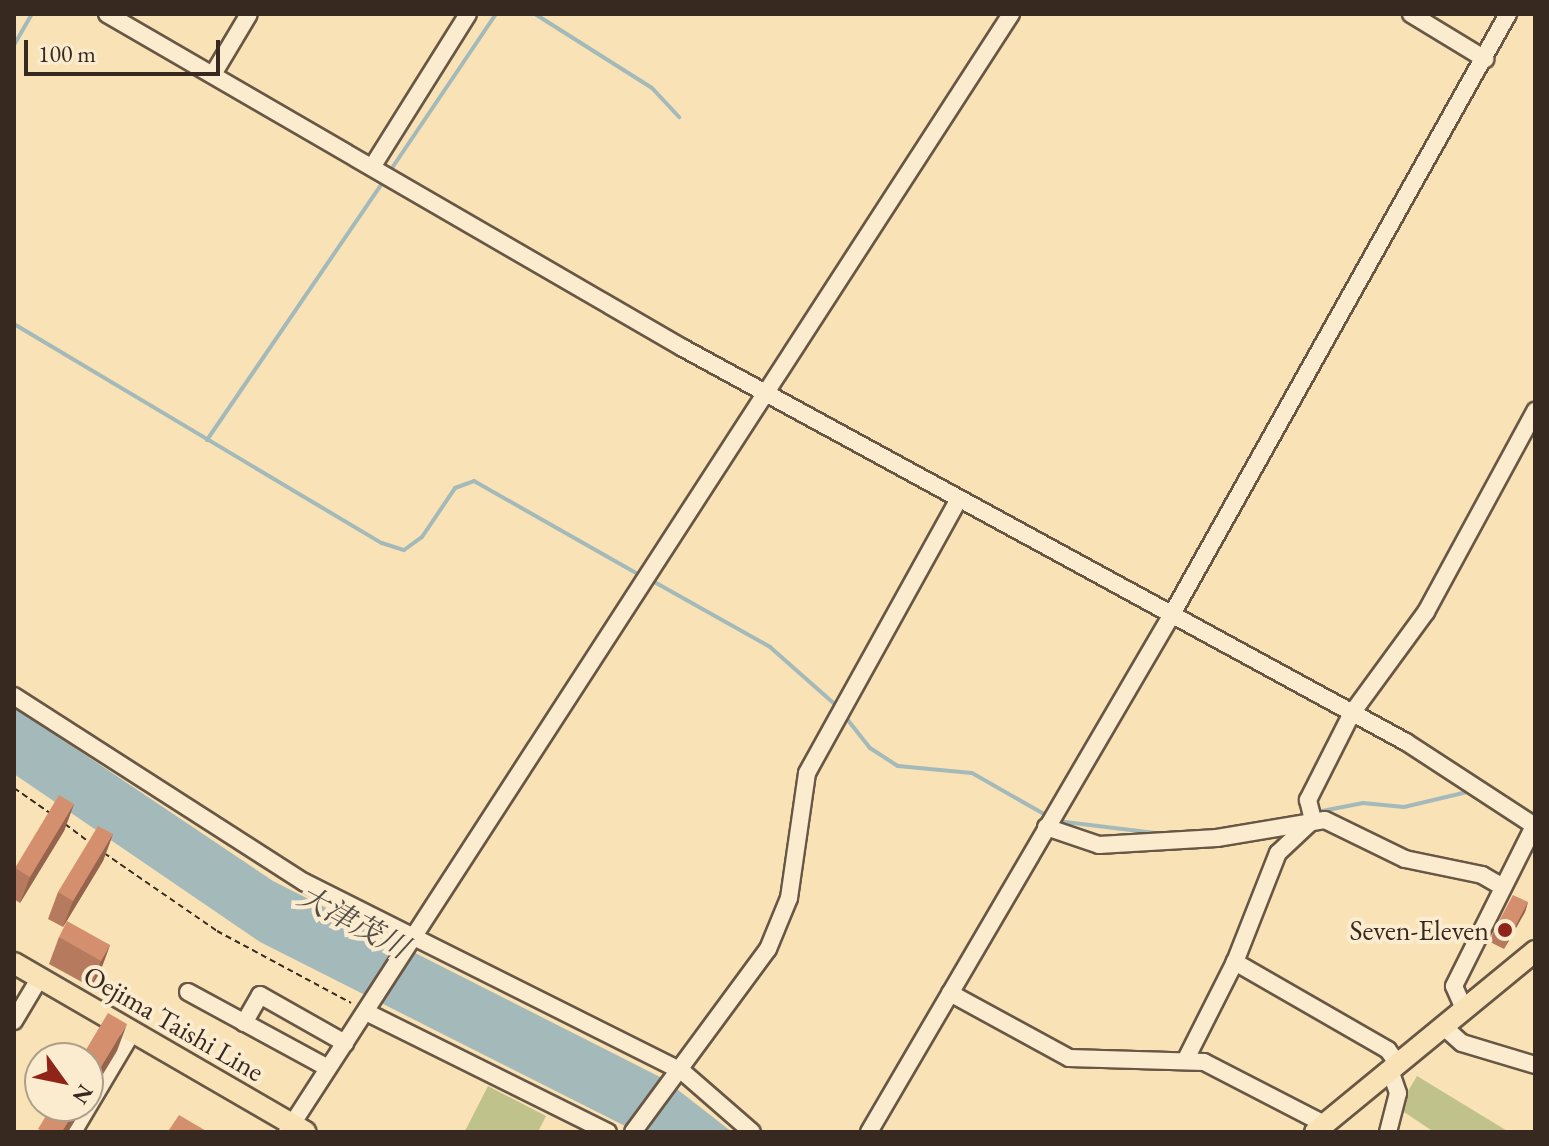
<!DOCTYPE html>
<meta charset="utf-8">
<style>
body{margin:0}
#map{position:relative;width:1549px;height:1146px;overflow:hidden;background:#f9e2b6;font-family:"EB Garamond","Noto Serif JP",serif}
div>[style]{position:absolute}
.green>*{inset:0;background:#c0c28c}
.water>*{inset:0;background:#a4baba}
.stream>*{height:4px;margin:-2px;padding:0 2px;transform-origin:2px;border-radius:2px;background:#a4baba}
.path>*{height:2px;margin-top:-1px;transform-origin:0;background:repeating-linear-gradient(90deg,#37291f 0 6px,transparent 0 10px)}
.roads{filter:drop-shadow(2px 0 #685745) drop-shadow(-2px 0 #685745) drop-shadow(0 2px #685745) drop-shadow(0 -2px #685745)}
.minor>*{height:16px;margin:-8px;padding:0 8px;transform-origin:8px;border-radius:8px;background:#fbecd0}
.major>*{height:20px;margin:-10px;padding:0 10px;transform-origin:10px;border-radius:10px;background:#f9e2b6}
.wall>*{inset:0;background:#b67b5f}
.shaded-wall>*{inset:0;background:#94644d}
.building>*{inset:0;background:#d48f6e}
.dots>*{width:22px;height:22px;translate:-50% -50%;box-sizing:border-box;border:4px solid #fbecd0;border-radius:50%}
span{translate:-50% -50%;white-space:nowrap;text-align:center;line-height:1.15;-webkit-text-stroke:8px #fbecd0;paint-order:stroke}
.poi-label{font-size:28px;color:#37291f}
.right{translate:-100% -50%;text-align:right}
.street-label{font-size:28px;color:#37291f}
.water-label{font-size:30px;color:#524d46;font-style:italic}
.frame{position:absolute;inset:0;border:16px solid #37291f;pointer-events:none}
.north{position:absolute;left:24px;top:1042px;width:80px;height:80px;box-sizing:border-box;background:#fbecd0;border:2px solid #ad9e89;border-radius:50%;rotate:123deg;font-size:22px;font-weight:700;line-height:32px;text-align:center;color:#37291f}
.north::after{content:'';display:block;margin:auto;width:28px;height:36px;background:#8f2418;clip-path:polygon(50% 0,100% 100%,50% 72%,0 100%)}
.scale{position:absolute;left:24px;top:40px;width:196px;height:36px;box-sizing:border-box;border:4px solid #37291f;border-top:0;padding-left:10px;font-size:24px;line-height:28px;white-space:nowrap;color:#37291f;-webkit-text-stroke:6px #fbecd0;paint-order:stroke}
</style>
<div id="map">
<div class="green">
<i style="clip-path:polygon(1417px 1076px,1509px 1132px,1434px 1132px,1398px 1108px)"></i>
<i style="clip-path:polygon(488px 1086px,546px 1116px,538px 1132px,465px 1131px)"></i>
</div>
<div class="water">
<i style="clip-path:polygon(14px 707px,273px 881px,664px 1079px,732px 1132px,637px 1132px,260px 942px,14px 774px)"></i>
</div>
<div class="stream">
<i style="left:535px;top:14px;width:138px;rotate:32.3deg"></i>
<i style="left:652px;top:88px;width:40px;rotate:47deg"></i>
<i style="left:14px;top:45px;width:36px;rotate:-60deg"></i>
<i style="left:388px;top:174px;width:193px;rotate:-56deg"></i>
<i style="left:14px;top:324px;width:428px;rotate:30.8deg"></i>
<i style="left:382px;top:543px;width:23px;rotate:18deg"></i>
<i style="left:404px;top:550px;width:22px;rotate:-36deg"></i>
<i style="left:422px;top:537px;width:59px;rotate:-56deg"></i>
<i style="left:455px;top:488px;width:20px;rotate:-20deg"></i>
<i style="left:474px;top:481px;width:192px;rotate:29.6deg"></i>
<i style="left:207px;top:440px;width:314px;rotate:-55.7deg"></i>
<i style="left:649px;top:579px;width:139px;rotate:29.3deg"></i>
<i style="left:770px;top:647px;width:91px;rotate:41.4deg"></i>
<i style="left:843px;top:714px;width:43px;rotate:51.5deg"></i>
<i style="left:870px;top:748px;width:33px;rotate:33deg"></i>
<i style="left:898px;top:766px;width:74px;rotate:5.4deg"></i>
<i style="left:972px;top:773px;width:89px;rotate:29.7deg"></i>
<i style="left:1317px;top:812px;width:47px;rotate:-11.1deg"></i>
<i style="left:1363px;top:803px;width:41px;rotate:5.6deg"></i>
<i style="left:1404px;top:807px;width:65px;rotate:-13.4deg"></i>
<i style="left:1290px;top:818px;width:18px;rotate:-13deg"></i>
<i style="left:1057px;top:821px;width:107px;rotate:7deg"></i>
</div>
<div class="path">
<i style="left:14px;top:788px;width:44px;rotate:34.8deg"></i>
<i style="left:65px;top:824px;width:30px;rotate:37deg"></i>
<i style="left:104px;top:853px;width:137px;rotate:34.6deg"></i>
<i style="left:217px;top:931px;width:152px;rotate:28.2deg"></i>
</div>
<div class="roads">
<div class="minor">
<i style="left:107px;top:14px;width:666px;rotate:30.11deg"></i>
<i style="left:683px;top:348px;width:823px;rotate:28.59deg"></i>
<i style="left:1406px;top:742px;width:154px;rotate:33.1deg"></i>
<i style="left:1411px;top:14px;width:87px;rotate:31.3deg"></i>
<i style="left:215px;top:71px;width:66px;rotate:-59.2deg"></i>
<i style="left:374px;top:164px;width:177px;rotate:-57.9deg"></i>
<i style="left:14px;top:696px;width:345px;rotate:32.7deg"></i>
<i style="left:304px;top:882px;width:424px;rotate:26.6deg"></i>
<i style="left:683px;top:1072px;width:91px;rotate:41deg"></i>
<i style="left:1046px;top:827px;width:56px;rotate:18.8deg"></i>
<i style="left:1099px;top:845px;width:118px;rotate:-3.4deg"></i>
<i style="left:1217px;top:838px;width:109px;rotate:-9.5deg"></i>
<i style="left:1325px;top:820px;width:89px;rotate:26deg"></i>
<i style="left:1405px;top:859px;width:79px;rotate:11.7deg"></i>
<i style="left:1482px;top:875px;width:24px;rotate:30deg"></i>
<i style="left:188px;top:992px;width:159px;rotate:28.5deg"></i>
<i style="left:950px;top:993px;width:136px;rotate:28.6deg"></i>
<i style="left:1069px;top:1058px;width:135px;rotate:1.7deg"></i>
<i style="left:1204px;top:1062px;width:135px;rotate:27.3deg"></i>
<i style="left:1465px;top:1011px;width:27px;rotate:-114deg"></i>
<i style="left:1454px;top:986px;width:179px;rotate:-63.4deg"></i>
<i style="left:366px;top:1012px;width:270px;rotate:26.4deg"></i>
<i style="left:14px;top:1021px;width:49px;rotate:-59.2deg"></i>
<i style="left:244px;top:1023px;width:32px;rotate:-60deg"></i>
<i style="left:260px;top:995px;width:98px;rotate:29.5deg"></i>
<i style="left:1444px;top:1027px;width:24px;rotate:42deg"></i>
<i style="left:1462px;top:1043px;width:76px;rotate:16.8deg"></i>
<i style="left:1186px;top:1059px;width:109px;rotate:-63.2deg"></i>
<i style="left:1398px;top:1064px;width:17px;rotate:-126deg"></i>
<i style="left:1388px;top:1050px;width:177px;rotate:-150.1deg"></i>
<i style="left:1235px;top:962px;width:117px;rotate:-68.5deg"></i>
<i style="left:1278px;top:853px;width:48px;rotate:-43.3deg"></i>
<i style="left:1313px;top:820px;width:21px;rotate:-104deg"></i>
<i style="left:1308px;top:800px;width:97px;rotate:-63.2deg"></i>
<i style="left:1352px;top:713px;width:125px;rotate:-53.8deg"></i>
<i style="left:1426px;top:612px;width:229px;rotate:-61.5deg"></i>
<i style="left:73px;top:1132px;width:117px;rotate:-59.3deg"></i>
<i style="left:287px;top:1132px;width:1332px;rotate:-57.07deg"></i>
<i style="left:633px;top:1132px;width:227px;rotate:-53.6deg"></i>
<i style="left:768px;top:949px;width:55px;rotate:-67.6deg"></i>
<i style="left:789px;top:898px;width:126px;rotate:-81.8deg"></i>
<i style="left:807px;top:773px;width:311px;rotate:-61deg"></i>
<i style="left:869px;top:1132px;width:598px;rotate:-59.66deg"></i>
<i style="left:1171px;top:616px;width:690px;rotate:-60.76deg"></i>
<i style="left:1388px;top:1132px;width:40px;rotate:-75.6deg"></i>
<i style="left:1398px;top:1093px;width:24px;rotate:-109deg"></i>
</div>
<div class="major">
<i style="left:14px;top:963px;width:337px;rotate:30.1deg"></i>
<i style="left:1315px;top:1132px;width:285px;rotate:-39.4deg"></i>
</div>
</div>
<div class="wall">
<i style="clip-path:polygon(74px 804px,64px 831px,20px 903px,14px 899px,14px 872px,15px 868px)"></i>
<i style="clip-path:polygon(113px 834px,103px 861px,63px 927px,48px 919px,58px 892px)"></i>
<i style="clip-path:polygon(1528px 902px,1525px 912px,1504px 949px,1490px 942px,1493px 932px)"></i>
<i style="clip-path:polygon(59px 937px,110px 945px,100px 972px,91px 987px,49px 964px)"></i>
</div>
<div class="shaded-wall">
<i style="clip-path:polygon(74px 804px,64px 831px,20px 903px,30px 877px)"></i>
<i style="clip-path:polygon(113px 834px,103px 861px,63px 927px,73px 901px)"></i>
<i style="clip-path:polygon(1528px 902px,1525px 912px,1504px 949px,1508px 940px)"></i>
<i style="clip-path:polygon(110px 945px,100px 972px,91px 987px,101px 961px)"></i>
<i style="clip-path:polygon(127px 1024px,117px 1051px,88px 1099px,88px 1089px)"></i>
<i style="clip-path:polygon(78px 1106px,84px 1106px,68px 1132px,62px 1132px)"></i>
</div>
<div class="building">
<i style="clip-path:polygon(59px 795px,74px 804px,30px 877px,15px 868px)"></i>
<i style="clip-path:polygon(98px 826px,113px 834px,73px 901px,58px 892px)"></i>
<i style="clip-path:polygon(1513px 895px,1528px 902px,1508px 940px,1493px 932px)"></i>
<i style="clip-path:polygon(67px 921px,110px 945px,101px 961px,59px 937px)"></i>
<i style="clip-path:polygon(108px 1013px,127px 1024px,88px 1089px,88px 1058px,81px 1058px)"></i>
<i style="clip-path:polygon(52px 1106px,78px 1106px,62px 1132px,44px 1132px,38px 1129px)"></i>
<i style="clip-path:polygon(179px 1115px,208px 1132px,172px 1132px,169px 1130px)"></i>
</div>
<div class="dots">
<i style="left:1505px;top:930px;background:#8f2418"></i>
</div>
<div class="poi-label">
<span class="right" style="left:1489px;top:930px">Seven-Eleven</span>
</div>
<div class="street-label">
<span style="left:174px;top:1023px;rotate:30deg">Oejima Taishi Line</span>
</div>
<div class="water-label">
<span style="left:353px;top:922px;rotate:28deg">大津茂川</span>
</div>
<div class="frame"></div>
<div class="north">N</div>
<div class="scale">100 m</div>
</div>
